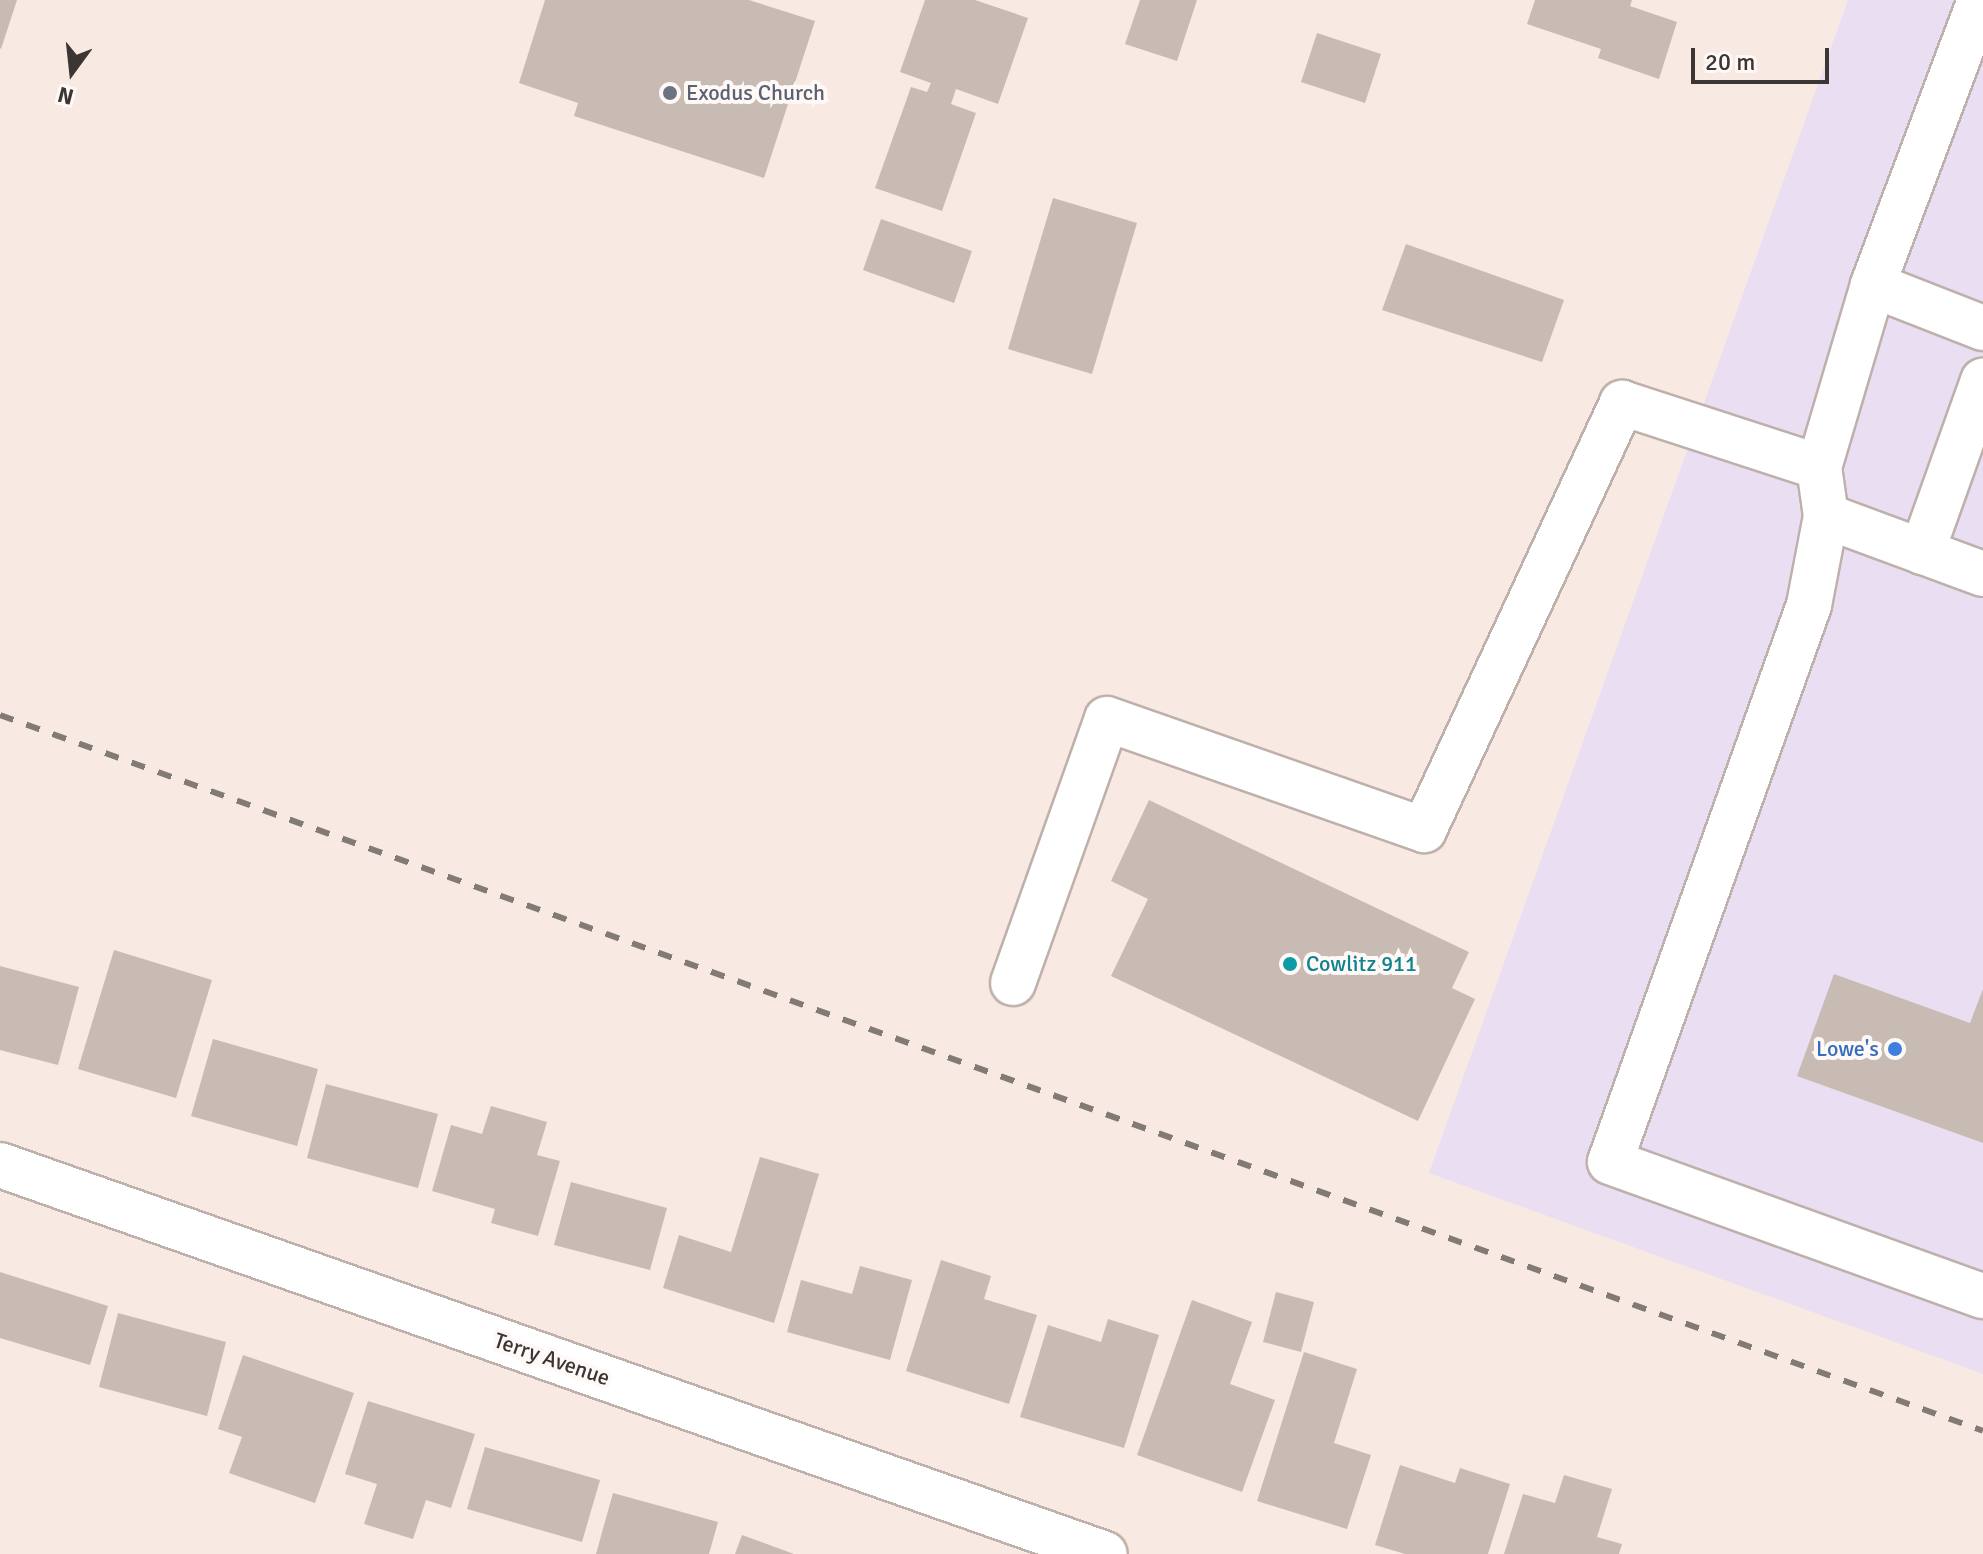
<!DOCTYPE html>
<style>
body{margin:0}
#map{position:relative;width:1983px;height:1554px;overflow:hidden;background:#f8eae3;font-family:Signika,sans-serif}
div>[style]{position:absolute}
.commercial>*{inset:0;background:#eadef2}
.building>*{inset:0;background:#c8bbb4}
.roads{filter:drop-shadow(2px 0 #beb0aa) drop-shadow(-2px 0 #beb0aa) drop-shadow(0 2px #beb0aa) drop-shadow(0 -2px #beb0aa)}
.minor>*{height:44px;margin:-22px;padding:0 22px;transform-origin:22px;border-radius:22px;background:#fff}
.rail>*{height:6px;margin-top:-3px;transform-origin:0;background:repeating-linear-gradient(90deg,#827a75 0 14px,transparent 0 28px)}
.dots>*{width:22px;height:22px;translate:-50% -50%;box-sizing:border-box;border:4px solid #fef9f6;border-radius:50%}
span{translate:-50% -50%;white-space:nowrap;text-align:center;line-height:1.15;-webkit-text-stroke:8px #fef9f6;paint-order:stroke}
.worship-label{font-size:22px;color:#5b616d}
.left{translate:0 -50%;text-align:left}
.culture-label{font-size:22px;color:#0d838f}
.shop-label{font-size:22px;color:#366cbe}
.right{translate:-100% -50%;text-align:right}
.street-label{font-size:22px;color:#3b3633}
.north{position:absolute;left:32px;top:32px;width:80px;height:80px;-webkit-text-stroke:6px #fef9f6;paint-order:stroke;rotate:195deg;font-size:22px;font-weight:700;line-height:32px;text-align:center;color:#3b3633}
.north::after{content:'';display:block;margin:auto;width:28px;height:36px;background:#3b3633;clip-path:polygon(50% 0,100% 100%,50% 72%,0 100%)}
.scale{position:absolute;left:1691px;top:48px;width:138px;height:36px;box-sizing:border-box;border:4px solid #3b3633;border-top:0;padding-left:10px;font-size:24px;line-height:28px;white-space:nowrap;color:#3b3633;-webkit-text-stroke:6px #fef9f6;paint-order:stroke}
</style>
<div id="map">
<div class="commercial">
<i style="clip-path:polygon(1848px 0,1983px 0,1983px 1374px,1429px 1173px)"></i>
</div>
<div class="building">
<i style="clip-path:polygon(0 0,17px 0,1px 49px,0 48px)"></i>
<i style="clip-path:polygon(545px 0,749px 0,815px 21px,764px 178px,574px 116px,578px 103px,519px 83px)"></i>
<i style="clip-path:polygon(925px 0,975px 0,1028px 18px,998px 104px,956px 89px,951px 104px,976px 113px,942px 211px,875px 188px,911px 87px,927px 92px,931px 83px,900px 72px)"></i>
<i style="clip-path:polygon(1140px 0,1197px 0,1177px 61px,1125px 44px)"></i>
<i style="clip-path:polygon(1535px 0,1632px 0,1630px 6px,1677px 22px,1659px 79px,1598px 58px,1601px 49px,1527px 24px)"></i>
<i style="clip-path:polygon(1317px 33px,1381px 54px,1365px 103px,1301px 82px)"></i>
<i style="clip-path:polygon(1053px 198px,1137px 223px,1092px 374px,1008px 349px)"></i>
<i style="clip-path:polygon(881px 219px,972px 251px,954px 303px,863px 270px)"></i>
<i style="clip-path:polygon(1406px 244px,1564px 300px,1542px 362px,1382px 310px)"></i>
<i style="clip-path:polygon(1149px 800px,1469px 952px,1452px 988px,1475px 999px,1418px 1121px,1111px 976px,1148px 899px,1111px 881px)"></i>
<i style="clip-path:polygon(114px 950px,212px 980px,176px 1098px,78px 1069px)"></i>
<i style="clip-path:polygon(0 966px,79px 987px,58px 1065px,0 1050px)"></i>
<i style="clip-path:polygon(1834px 974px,1970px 1023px,1983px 989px,1983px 1143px,1797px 1076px)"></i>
<i style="clip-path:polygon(213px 1039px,318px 1069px,297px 1146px,191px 1116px)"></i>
<i style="clip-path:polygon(326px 1084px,438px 1114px,418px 1188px,307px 1158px)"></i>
<i style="clip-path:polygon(491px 1106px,547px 1122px,537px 1155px,560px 1161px,538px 1236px,491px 1223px,495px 1209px,432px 1191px,451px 1125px,482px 1134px)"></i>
<i style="clip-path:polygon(760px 1157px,819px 1174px,774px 1323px,663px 1288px,679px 1235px,731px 1252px)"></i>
<i style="clip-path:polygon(571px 1182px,667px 1208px,650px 1270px,554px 1245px)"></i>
<i style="clip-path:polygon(941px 1260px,991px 1276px,984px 1299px,1037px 1315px,1009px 1404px,906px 1371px)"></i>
<i style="clip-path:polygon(860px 1266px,912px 1280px,890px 1360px,787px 1332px,801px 1280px,852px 1294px)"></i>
<i style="clip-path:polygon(0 1272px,108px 1306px,90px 1365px,0 1338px)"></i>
<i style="clip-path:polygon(1276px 1292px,1314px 1302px,1301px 1352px,1263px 1342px)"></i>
<i style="clip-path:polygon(1192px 1300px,1252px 1322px,1230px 1384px,1275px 1400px,1242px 1492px,1137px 1455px)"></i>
<i style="clip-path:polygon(118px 1313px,226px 1342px,207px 1416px,99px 1387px)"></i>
<i style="clip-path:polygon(1108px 1319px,1159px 1335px,1124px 1448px,1020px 1417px,1048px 1325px,1101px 1342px)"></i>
<i style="clip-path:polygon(1304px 1352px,1357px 1369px,1334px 1443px,1371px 1455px,1347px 1529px,1257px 1501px)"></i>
<i style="clip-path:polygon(243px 1355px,354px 1393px,315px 1503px,229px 1473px,242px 1437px,218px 1429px)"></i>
<i style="clip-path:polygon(368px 1401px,475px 1434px,451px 1508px,426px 1500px,413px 1539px,364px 1524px,377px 1484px,345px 1474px)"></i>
<i style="clip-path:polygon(485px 1447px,600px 1480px,582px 1542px,467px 1509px)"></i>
<i style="clip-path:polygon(1400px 1465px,1455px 1483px,1460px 1468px,1510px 1484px,1488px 1554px,1405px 1554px,1375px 1545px)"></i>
<i style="clip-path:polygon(1564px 1475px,1612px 1489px,1597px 1537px,1622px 1544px,1619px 1554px,1504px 1554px,1523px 1494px,1555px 1503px)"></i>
<i style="clip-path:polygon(613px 1493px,718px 1522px,709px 1554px,596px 1554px)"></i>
<i style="clip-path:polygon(742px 1535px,794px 1554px,735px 1554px)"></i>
</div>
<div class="roads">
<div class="minor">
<i style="left:1980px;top:0;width:304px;rotate:110.6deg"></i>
<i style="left:1873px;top:285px;width:190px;rotate:106.5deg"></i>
<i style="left:1819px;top:467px;width:49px;rotate:81.9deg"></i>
<i style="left:1826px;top:516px;width:91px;rotate:100.8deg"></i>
<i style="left:1809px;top:605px;width:591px;rotate:109.66deg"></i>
<i style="left:1610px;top:1162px;width:396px;rotate:19.8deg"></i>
<i style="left:1873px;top:285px;width:118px;rotate:21.4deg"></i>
<i style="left:1826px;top:516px;width:167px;rotate:20.3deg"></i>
<i style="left:1922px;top:552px;width:182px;rotate:-70.4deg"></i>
<i style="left:1013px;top:983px;width:280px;rotate:-70.4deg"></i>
<i style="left:1107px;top:719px;width:336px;rotate:19.3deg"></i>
<i style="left:1424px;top:830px;width:471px;rotate:-65.1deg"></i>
<i style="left:1622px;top:403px;width:207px;rotate:18deg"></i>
<i style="left:0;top:1165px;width:1171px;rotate:19.39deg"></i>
</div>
</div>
<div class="rail">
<i style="left:0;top:715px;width:2108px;rotate:19.85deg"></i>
</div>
<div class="dots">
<i style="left:670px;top:93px;background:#6b7280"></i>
<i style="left:1290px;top:964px;background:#0f9aa8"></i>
<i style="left:1895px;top:1049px;background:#3f7fe0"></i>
</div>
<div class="worship-label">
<span class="left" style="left:686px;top:93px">Exodus Church</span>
</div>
<div class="culture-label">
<span class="left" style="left:1306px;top:964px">Cowlitz 911</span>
</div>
<div class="shop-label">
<span class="right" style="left:1879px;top:1049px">Lowe's</span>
</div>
<div class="street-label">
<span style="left:552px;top:1359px;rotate:19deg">Terry Avenue</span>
</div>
<div class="north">N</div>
<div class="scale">20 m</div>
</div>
